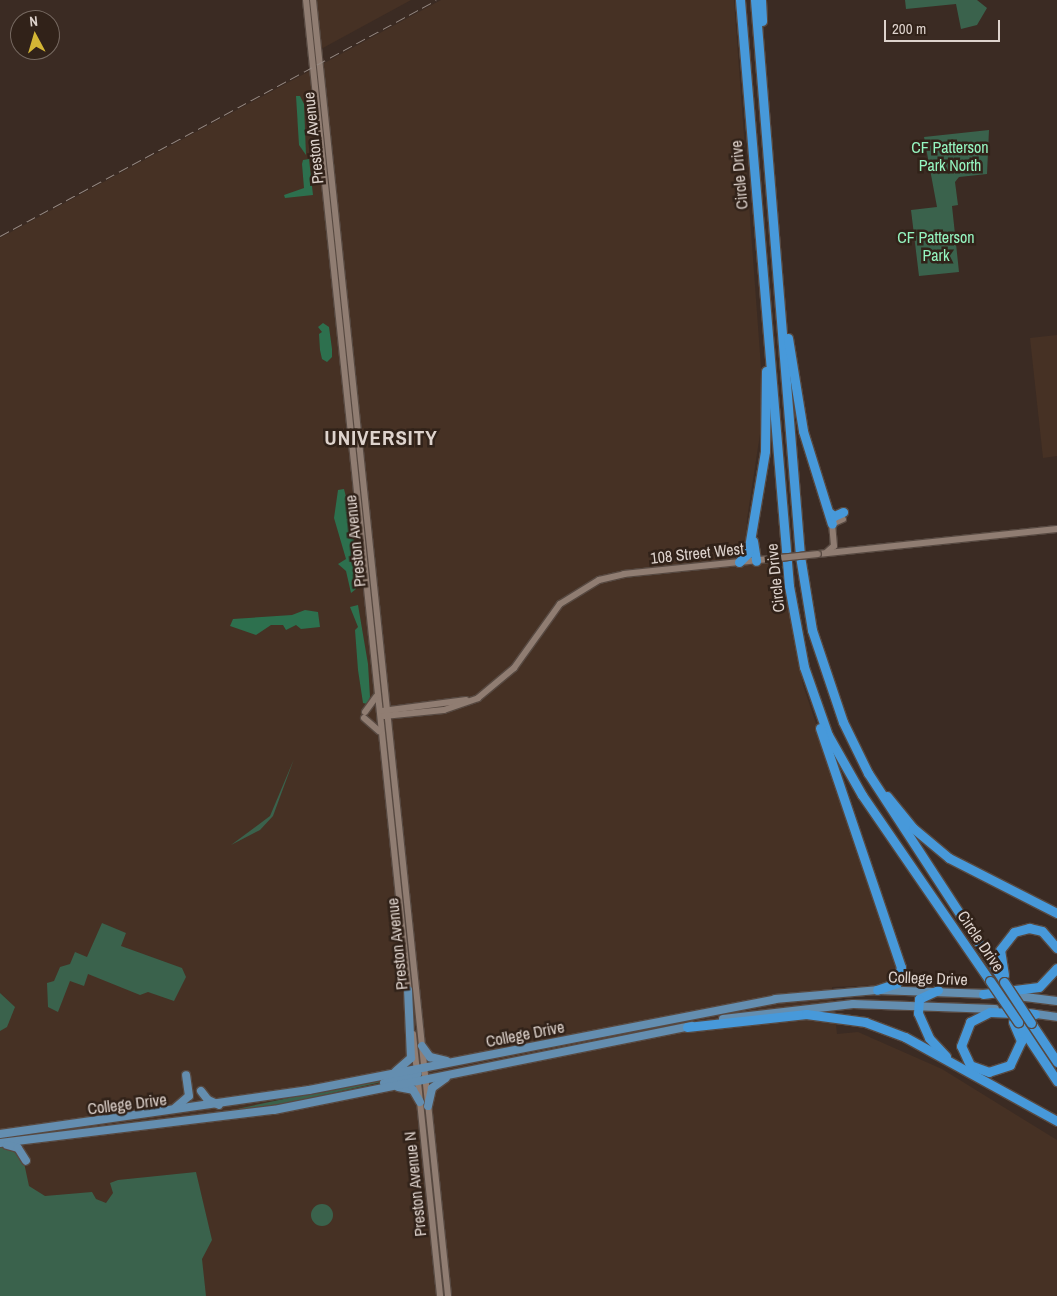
<!DOCTYPE html>
<style>
body{margin:0}
#map{position:relative;width:1057px;height:1296px;overflow:hidden;background:#3b2b23;font-family:"Archivo Narrow",sans-serif}
div>[style]{position:absolute}
.built>*{inset:0;background:#463124}
.green>*{inset:0;background:#3a624c}
.round{border-radius:50%}
.forest>*{inset:0;background:#2d704e}
.roads{filter:drop-shadow(1px 0 #574941) drop-shadow(-1px 0 #574941) drop-shadow(0 1px #574941) drop-shadow(0 -1px #574941)}
.secondary>*{height:6px;margin:-3px;padding:0 3px;transform-origin:3px;border-radius:3px;background:#907d72}
.primary>*{height:8px;margin:-4px;padding:0 4px;transform-origin:4px;border-radius:4px;background:#648eb0}
.highway>*{height:9px;margin:-4.5px;padding:0 4.5px;transform-origin:4.5px;border-radius:4.5px;background:#4799da}
.rail>*{height:1px;margin-top:-0.5px;transform-origin:0;background:repeating-linear-gradient(90deg,#978a83 0 10px,transparent 0 15px)}
.bridges{filter:drop-shadow(1px 0 #574941) drop-shadow(-1px 0 #574941) drop-shadow(0 1px #574941) drop-shadow(0 -1px #574941)}
.secondary-bridge>*{height:6px;margin:-3px;padding:0 3px;transform-origin:3px;border-radius:3px;background:#907d72}
.highway-bridge>*{height:9px;margin:-4.5px;padding:0 4.5px;transform-origin:4.5px;border-radius:4.5px;background:#4799da}
span{translate:-50% -50%;white-space:nowrap;text-align:center;line-height:1.15;-webkit-text-stroke:5px #312219;paint-order:stroke}
.street-label{font-size:16px;color:#ded3cd}
.park-label{font-size:16px;color:#95f5c0}
.district-label{font-size:21px;color:#ded3cd;font-weight:700;letter-spacing:1px}
.north{position:absolute;left:10px;top:10px;width:50px;height:50px;box-sizing:border-box;background:#312219;border:1px solid #766961;border-radius:50%;rotate:354deg;font-size:14px;font-weight:700;line-height:20px;text-align:center;color:#ded3cd}
.north::after{content:'';display:block;margin:auto;width:18px;height:22px;background:#d4b635;clip-path:polygon(50% 0,100% 100%,50% 72%,0 100%)}
.scale{position:absolute;left:884px;top:20px;width:116px;height:22px;box-sizing:border-box;border:2px solid #ded3cd;border-top:0;padding-left:6px;font-size:15px;line-height:18px;white-space:nowrap;color:#ded3cd;-webkit-text-stroke:4px #312219;paint-order:stroke}
</style>
<div id="map">
<div class="built">
<i style="clip-path:polygon(315px 0,411px 0,321px 49px)"></i>
<i style="clip-path:polygon(441px 0,734px 0,764px 408px,747px 519px,746px 549px,735px 557px,738px 566px,784px 562px,803px 685px,897px 965px,898px 977px,883px 985px,832px 987px,837px 1034px,858px 1032px,942px 1069px,1057px 1140px,1057px 1296px,0 1296px,0 238px)"></i>
<i style="clip-path:polygon(1057px 335px,1057px 456px,1043px 458px,1030px 338px)"></i>
</div>
<div class="green">
<i style="clip-path:polygon(905px 0,977px 0,987px 8px,977px 25px,961px 29px,956px 4px,906px 9px)"></i>
<i style="clip-path:polygon(989px 130px,987px 174px,959px 177px,955px 182px,958px 205px,952px 206px,959px 272px,919px 276px,911px 210px,937px 207px,924px 137px)"></i>
<i style="clip-path:polygon(294px 759px,273px 816px,260px 830px,231px 845px,270px 816px)"></i>
<i style="clip-path:polygon(102px 923px,126px 933px,121px 946px,182px 968px,186px 977px,174px 1001px,148px 992px,140px 995px,88px 974px,84px 986px,70px 981px,58px 1012px,48px 1007px,47px 983px,54px 981px,60px 967px,70px 964px,75px 952px,87px 957px)"></i>
<i style="clip-path:polygon(0 993px,15px 1007px,7px 1027px,0 1031px)"></i>
<i style="clip-path:polygon(399px 1075px,408px 1076px,262px 1109px,208px 1115px)"></i>
<i style="clip-path:polygon(0 1148px,14px 1148px,23px 1158px,29px 1186px,45px 1196px,92px 1192px,96px 1199px,106px 1203px,113px 1193px,110px 1183px,118px 1180px,196px 1172px,212px 1240px,202px 1259px,206px 1296px,0 1296px)"></i>
<i class="round" style="left:311px;top:1204px;width:22px;height:22px"></i>
</div>
<div class="forest">
<i style="clip-path:polygon(296px 96px,300px 96px,304px 104px,306px 155px,299px 145px)"></i>
<i style="clip-path:polygon(309px 159px,313px 195px,285px 198px,284px 195px,304px 188px,302px 164px,303px 160px)"></i>
<i style="clip-path:polygon(323px 323px,329px 327px,332px 349px,332px 357px,327px 362px,322px 359px,320px 350px,319px 334px,322px 332px,318px 327px)"></i>
<i style="clip-path:polygon(344px 489px,353px 525px,356px 589px,351px 593px,346px 571px,338px 564px,346px 559px,334px 518px,338px 490px)"></i>
<i style="clip-path:polygon(358px 605px,368px 664px,370px 697px,367px 704px,363px 703px,358px 670px,355px 630px,358px 627px,350px 607px)"></i>
<i style="clip-path:polygon(305px 610px,318px 612px,320px 627px,301px 629px,296px 625px,286px 630px,283px 625px,271px 625px,256px 635px,230px 626px,233px 619px,292px 615px)"></i>
</div>
<div class="roads">
<div class="secondary">
<i style="left:306px;top:0;width:999px;rotate:84.08deg"></i>
<i style="left:313px;top:0;width:1303px;rotate:84.05deg"></i>
<i style="left:827px;top:552px;width:9px;rotate:-41deg"></i>
<i style="left:834px;top:546px;width:22px;rotate:-95deg"></i>
<i style="left:832px;top:524px;width:12px;rotate:-24deg"></i>
<i style="left:818px;top:554px;width:240px;rotate:-6deg"></i>
<i style="left:382px;top:711px;width:85px;rotate:-7.5deg"></i>
<i style="left:365px;top:712px;width:19px;rotate:-54deg"></i>
<i style="left:384px;top:716px;width:60px;rotate:-5.7deg"></i>
<i style="left:444px;top:710px;width:36px;rotate:-19deg"></i>
<i style="left:478px;top:698px;width:47px;rotate:-39.8deg"></i>
<i style="left:514px;top:668px;width:79px;rotate:-54.3deg"></i>
<i style="left:560px;top:604px;width:46px;rotate:-31.6deg"></i>
<i style="left:599px;top:580px;width:26px;rotate:-13deg"></i>
<i style="left:624px;top:574px;width:147px;rotate:-5.9deg"></i>
<i style="left:364px;top:718px;width:20px;rotate:41deg"></i>
<i style="left:413px;top:1034px;width:263px;rotate:84.1deg"></i>
</div>
<div class="primary">
<i style="left:1009px;top:995px;width:48px;rotate:7.1deg"></i>
<i style="left:1029px;top:1013px;width:28px;rotate:8deg"></i>
<i style="left:723px;top:1019px;width:131px;rotate:-6.6deg"></i>
<i style="left:853px;top:1004px;width:142px;rotate:2deg"></i>
<i style="left:422px;top:1046px;width:14px;rotate:54deg"></i>
<i style="left:430px;top:1057px;width:17px;rotate:13deg"></i>
<i style="left:396px;top:1071px;width:20px;rotate:-41deg"></i>
<i style="left:411px;top:1058px;width:68px;rotate:-92.5deg"></i>
<i style="left:384px;top:1083px;width:35px;rotate:-16deg"></i>
<i style="left:398px;top:1087px;width:15px;rotate:11deg"></i>
<i style="left:413px;top:1090px;width:14px;rotate:60deg"></i>
<i style="left:201px;top:1091px;width:11px;rotate:52deg"></i>
<i style="left:208px;top:1100px;width:12px;rotate:24deg"></i>
<i style="left:428px;top:1106px;width:18px;rotate:-77deg"></i>
<i style="left:432px;top:1088px;width:17px;rotate:-36deg"></i>
<i style="left:175px;top:1108px;width:18px;rotate:-41deg"></i>
<i style="left:189px;top:1096px;width:21px;rotate:-98deg"></i>
<i style="left:0;top:1134px;width:312px;rotate:-8.1deg"></i>
<i style="left:309px;top:1090px;width:475px;rotate:-11deg"></i>
<i style="left:775px;top:999px;width:102px;rotate:-5deg"></i>
<i style="left:877px;top:990px;width:111px;rotate:2.1deg"></i>
<i style="left:0;top:1143px;width:276px;rotate:-6.9deg"></i>
<i style="left:274px;top:1110px;width:426px;rotate:-11.4deg"></i>
<i style="left:7px;top:1145px;width:11px;rotate:15deg"></i>
<i style="left:18px;top:1148px;width:15px;rotate:58deg"></i>
</div>
<div class="highway">
<i style="left:740px;top:0;width:588px;rotate:85.22deg"></i>
<i style="left:789px;top:586px;width:82px;rotate:79.5deg"></i>
<i style="left:804px;top:667px;width:72px;rotate:70.6deg"></i>
<i style="left:828px;top:735px;width:69px;rotate:60.5deg"></i>
<i style="left:862px;top:795px;width:226px;rotate:55.5deg"></i>
<i style="left:755px;top:0;width:558px;rotate:85.37deg"></i>
<i style="left:800px;top:556px;width:75px;rotate:80.8deg"></i>
<i style="left:812px;top:630px;width:97px;rotate:71.4deg"></i>
<i style="left:843px;top:722px;width:57px;rotate:63.9deg"></i>
<i style="left:868px;top:773px;width:249px;rotate:56.9deg"></i>
<i style="left:761px;top:0;width:21px;rotate:87deg"></i>
<i style="left:788px;top:338px;width:94px;rotate:80.8deg"></i>
<i style="left:803px;top:431px;width:97px;rotate:72.7deg"></i>
<i style="left:830px;top:513px;width:5px;rotate:37deg"></i>
<i style="left:834px;top:516px;width:10px;rotate:-24deg"></i>
<i style="left:753px;top:541px;width:20px;rotate:81deg"></i>
<i style="left:739px;top:562px;width:13px;rotate:-45deg"></i>
<i style="left:748px;top:553px;width:103px;rotate:-80.5deg"></i>
<i style="left:765px;top:451px;width:80px;rotate:-89.3deg"></i>
<i style="left:820px;top:728px;width:252px;rotate:71.3deg"></i>
<i style="left:901px;top:967px;width:16px;rotate:104deg"></i>
<i style="left:897px;top:983px;width:21px;rotate:161deg"></i>
<i style="left:887px;top:796px;width:41px;rotate:50.9deg"></i>
<i style="left:913px;top:828px;width:47px;rotate:39.8deg"></i>
<i style="left:949px;top:858px;width:121px;rotate:27deg"></i>
<i style="left:1004px;top:975px;width:25px;rotate:-99deg"></i>
<i style="left:1000px;top:950px;width:23px;rotate:-52deg"></i>
<i style="left:1014px;top:932px;width:16px;rotate:-15deg"></i>
<i style="left:1029px;top:928px;width:13px;rotate:13deg"></i>
<i style="left:1042px;top:931px;width:23px;rotate:49deg"></i>
<i style="left:938px;top:990px;width:21px;rotate:155deg"></i>
<i style="left:919px;top:999px;width:14px;rotate:94deg"></i>
<i style="left:918px;top:1013px;width:27px;rotate:66deg"></i>
<i style="left:929px;top:1038px;width:25px;rotate:47deg"></i>
<i style="left:983px;top:994px;width:56px;rotate:-7.1deg"></i>
<i style="left:1039px;top:987px;width:26px;rotate:-47deg"></i>
<i style="left:1013px;top:1022px;width:21px;rotate:67deg"></i>
<i style="left:1021px;top:1041px;width:26px;rotate:115deg"></i>
<i style="left:1010px;top:1065px;width:22px;rotate:162deg"></i>
<i style="left:989px;top:1072px;width:20px;rotate:-160deg"></i>
<i style="left:970px;top:1065px;width:21px;rotate:-115deg"></i>
<i style="left:961px;top:1046px;width:26px;rotate:-69deg"></i>
<i style="left:970px;top:1022px;width:22px;rotate:-27deg"></i>
<i style="left:990px;top:1012px;width:45px;rotate:2.5deg"></i>
<i style="left:1031px;top:1023px;width:47px;rotate:56.3deg"></i>
<i style="left:1019px;top:1024px;width:69px;rotate:56.3deg"></i>
<i style="left:687px;top:1027px;width:120px;rotate:-6.2deg"></i>
<i style="left:806px;top:1014px;width:60px;rotate:7.7deg"></i>
<i style="left:865px;top:1022px;width:43px;rotate:20.6deg"></i>
<i style="left:905px;top:1037px;width:174px;rotate:28.9deg"></i>
</div>
</div>
<div class="rail">
<i style="left:0;top:236px;width:496px;rotate:-28.4deg"></i>
</div>
<div class="bridges">
<div class="secondary-bridge">
<i style="left:770px;top:559px;width:48px;rotate:-5.9deg"></i>
</div>
<div class="highway-bridge">
<i style="left:990px;top:981px;width:50px;rotate:55.7deg"></i>
<i style="left:1004px;top:982px;width:49px;rotate:56.6deg"></i>
</div>
</div>
<div class="street-label">
<span style="left:313px;top:138px;rotate:-96deg">Preston Avenue</span>
<span style="left:739px;top:175px;rotate:-95deg">Circle Drive</span>
<span style="left:355px;top:541px;rotate:-96deg">Preston Avenue</span>
<span style="left:697px;top:553px;rotate:-6deg">108 Street West</span>
<span style="left:775px;top:578px;rotate:-96deg">Circle Drive</span>
<span style="left:981px;top:941px;rotate:56deg">Circle Drive</span>
<span style="left:397px;top:944px;rotate:-96deg">Preston Avenue</span>
<span style="left:928px;top:978px;rotate:2deg">College Drive</span>
<span style="left:525px;top:1034px;rotate:-11deg">College Drive</span>
<span style="left:127px;top:1104px;rotate:-7deg">College Drive</span>
<span style="left:415px;top:1184px;rotate:-96deg">Preston Avenue N</span>
</div>
<div class="park-label">
<span style="left:950px;top:156px">CF Patterson<br>Park North</span>
<span style="left:936px;top:246px">CF Patterson<br>Park</span>
</div>
<div class="district-label">
<span style="left:381px;top:438px">UNIVERSITY</span>
</div>
<div class="north">N</div>
<div class="scale">200 m</div>
</div>
